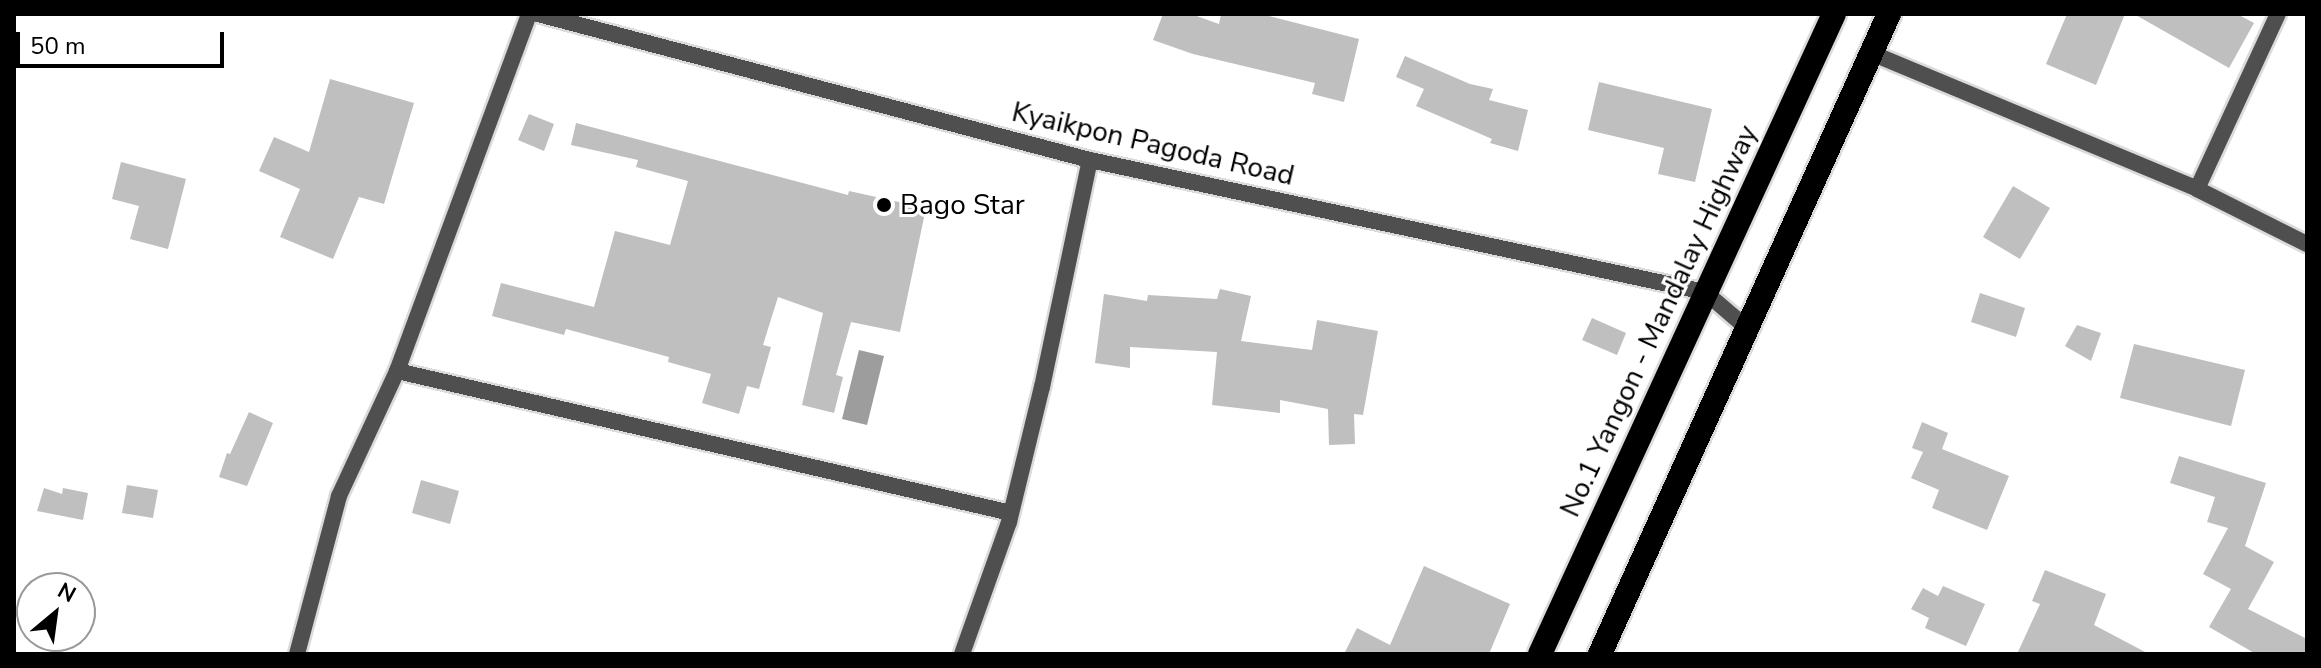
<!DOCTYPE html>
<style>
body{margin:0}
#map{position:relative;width:2321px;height:668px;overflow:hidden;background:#fff;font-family:"Nunito Sans",sans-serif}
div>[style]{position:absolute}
.water>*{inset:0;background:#9d9d9d}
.building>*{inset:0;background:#bfbfbf}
.roads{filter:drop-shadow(2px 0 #dbdbdb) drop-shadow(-2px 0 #dbdbdb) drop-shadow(0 2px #dbdbdb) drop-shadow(0 -2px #dbdbdb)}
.street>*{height:16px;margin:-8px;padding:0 8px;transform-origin:8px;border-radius:8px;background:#4f4f4f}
.highway>*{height:24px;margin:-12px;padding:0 12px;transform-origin:12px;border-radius:12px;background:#000}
.dots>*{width:22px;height:22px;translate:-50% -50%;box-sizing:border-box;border:4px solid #fff;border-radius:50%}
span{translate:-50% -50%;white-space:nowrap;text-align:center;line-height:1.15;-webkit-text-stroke:6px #fff;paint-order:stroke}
.street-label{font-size:28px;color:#000}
.poi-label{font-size:28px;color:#000}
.left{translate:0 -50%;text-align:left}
.frame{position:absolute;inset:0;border:16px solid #000;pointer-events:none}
.north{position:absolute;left:16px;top:572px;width:80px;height:80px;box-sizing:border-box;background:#fff;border:2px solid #999;border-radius:50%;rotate:29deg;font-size:22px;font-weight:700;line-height:32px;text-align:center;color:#000}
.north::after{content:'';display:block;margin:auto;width:28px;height:36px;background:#000;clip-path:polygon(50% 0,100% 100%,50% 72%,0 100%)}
.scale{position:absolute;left:16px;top:32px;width:208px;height:36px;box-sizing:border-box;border:4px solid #000;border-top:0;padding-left:10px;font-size:24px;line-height:28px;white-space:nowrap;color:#000;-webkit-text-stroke:6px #fff;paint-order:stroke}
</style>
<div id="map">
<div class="water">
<i style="clip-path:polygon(859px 350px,884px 356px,867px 425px,842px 419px)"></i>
</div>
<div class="building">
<i style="clip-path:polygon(1163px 14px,1191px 14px,1219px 24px,1221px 14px,1261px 14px,1359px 39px,1344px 102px,1312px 94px,1315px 83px,1193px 54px,1153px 40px)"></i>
<i style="clip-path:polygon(2067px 14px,2125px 14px,2096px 85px,2046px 64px)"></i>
<i style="clip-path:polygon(2134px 14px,2237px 14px,2254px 23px,2229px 68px)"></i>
<i style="clip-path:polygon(1405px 56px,1470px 84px,1493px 89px,1489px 100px,1528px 110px,1518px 151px,1490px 143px,1492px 139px,1416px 106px,1424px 89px,1396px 77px)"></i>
<i style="clip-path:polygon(330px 79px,414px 103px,384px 204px,359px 197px,333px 259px,280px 237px,300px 189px,259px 171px,274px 137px,309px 152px)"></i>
<i style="clip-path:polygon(1599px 82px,1712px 109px,1695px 182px,1658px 174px,1664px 148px,1588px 130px)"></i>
<i style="clip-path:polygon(529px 114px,554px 124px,544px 151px,518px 140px)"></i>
<i style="clip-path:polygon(576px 123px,848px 195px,849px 191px,926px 208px,900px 332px,851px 322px,836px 375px,843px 377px,834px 413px,802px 405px,823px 313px,778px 297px,763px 345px,771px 347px,759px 389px,747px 386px,739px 414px,702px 403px,711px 374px,668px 362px,669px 357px,566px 329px,564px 335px,492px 316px,501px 283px,594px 307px,615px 231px,670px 245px,688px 181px,636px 167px,638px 160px,571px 145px)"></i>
<i style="clip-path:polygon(121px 162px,186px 179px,168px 249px,130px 239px,139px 206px,112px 199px)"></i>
<i style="clip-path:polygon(2013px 186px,2050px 208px,2020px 259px,1983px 237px)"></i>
<i style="clip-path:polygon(1220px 289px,1251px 296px,1241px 341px,1312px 350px,1317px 320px,1378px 331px,1363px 415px,1354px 414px,1355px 444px,1329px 445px,1328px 409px,1280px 400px,1280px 413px,1212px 405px,1217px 352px,1130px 347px,1130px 368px,1095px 363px,1104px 294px,1147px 301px,1148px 295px,1217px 299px)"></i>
<i style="clip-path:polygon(1980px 293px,2025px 308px,2016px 337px,1971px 322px)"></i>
<i style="clip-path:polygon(1592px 318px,1626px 333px,1617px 355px,1582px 340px)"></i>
<i style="clip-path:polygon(2077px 325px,2101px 333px,2091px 361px,2065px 346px)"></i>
<i style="clip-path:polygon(2134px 344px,2245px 370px,2231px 426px,2120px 398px)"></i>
<i style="clip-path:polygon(249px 412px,273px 423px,247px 486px,219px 477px,227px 453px,230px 454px)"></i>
<i style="clip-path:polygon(1922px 422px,1948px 433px,1942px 449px,2009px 476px,1987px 530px,1932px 508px,1939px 490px,1911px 478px,1923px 452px,1912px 448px)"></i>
<i style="clip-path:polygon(2179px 456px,2266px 483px,2245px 546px,2274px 562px,2248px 609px,2307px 639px,2307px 654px,2256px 654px,2209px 627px,2231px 589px,2203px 574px,2228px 528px,2207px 522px,2215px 497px,2170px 483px)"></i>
<i style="clip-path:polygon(421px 480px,459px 491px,450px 524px,412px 513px)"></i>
<i style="clip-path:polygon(127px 485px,158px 490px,153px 518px,122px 513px)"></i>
<i style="clip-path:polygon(44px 488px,62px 494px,63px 488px,88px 493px,83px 520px,37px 511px)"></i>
<i style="clip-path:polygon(1424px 566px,1510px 604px,1489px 654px,1344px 654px,1357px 628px,1390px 645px)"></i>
<i style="clip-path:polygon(2045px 570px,2106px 594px,2094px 625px,2149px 654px,2017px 654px,2040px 604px,2032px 601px)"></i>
<i style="clip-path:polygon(1943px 586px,1985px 604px,1966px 646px,1925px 628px,1929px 618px,1911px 609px,1923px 588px,1938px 596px)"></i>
</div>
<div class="roads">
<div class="street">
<i style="left:538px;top:14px;width:571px;rotate:14.82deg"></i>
<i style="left:1090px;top:160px;width:629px;rotate:12.11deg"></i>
<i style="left:1705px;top:292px;width:57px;rotate:40.7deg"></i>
<i style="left:1871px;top:53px;width:353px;rotate:22.6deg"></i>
<i style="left:2197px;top:189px;width:123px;rotate:26.6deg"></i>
<i style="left:2197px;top:189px;width:193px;rotate:-65.2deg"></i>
<i style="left:397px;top:371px;width:630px;rotate:13.02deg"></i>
<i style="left:297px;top:654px;width:163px;rotate:-75.1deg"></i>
<i style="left:339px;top:496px;width:138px;rotate:-65.1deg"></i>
<i style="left:397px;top:371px;width:381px;rotate:-69.7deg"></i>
<i style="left:962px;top:654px;width:140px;rotate:-70.4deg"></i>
<i style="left:1009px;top:522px;width:139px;rotate:-76.3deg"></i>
<i style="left:1042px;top:387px;width:232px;rotate:-78.1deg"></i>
</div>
<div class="highway">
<i style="left:1540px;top:654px;width:704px;rotate:-65.33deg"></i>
<i style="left:1600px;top:654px;width:702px;rotate:-65.7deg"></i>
</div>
</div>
<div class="dots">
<i style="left:884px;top:205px;background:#000"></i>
</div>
<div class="street-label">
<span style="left:1153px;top:144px;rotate:13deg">Kyaikpon Pagoda Road</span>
<span style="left:1659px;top:321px;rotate:-65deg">No.1 Yangon - Mandalay Highway</span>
</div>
<div class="poi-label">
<span class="left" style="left:900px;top:205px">Bago Star</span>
</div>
<div class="frame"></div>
<div class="north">N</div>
<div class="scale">50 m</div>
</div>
